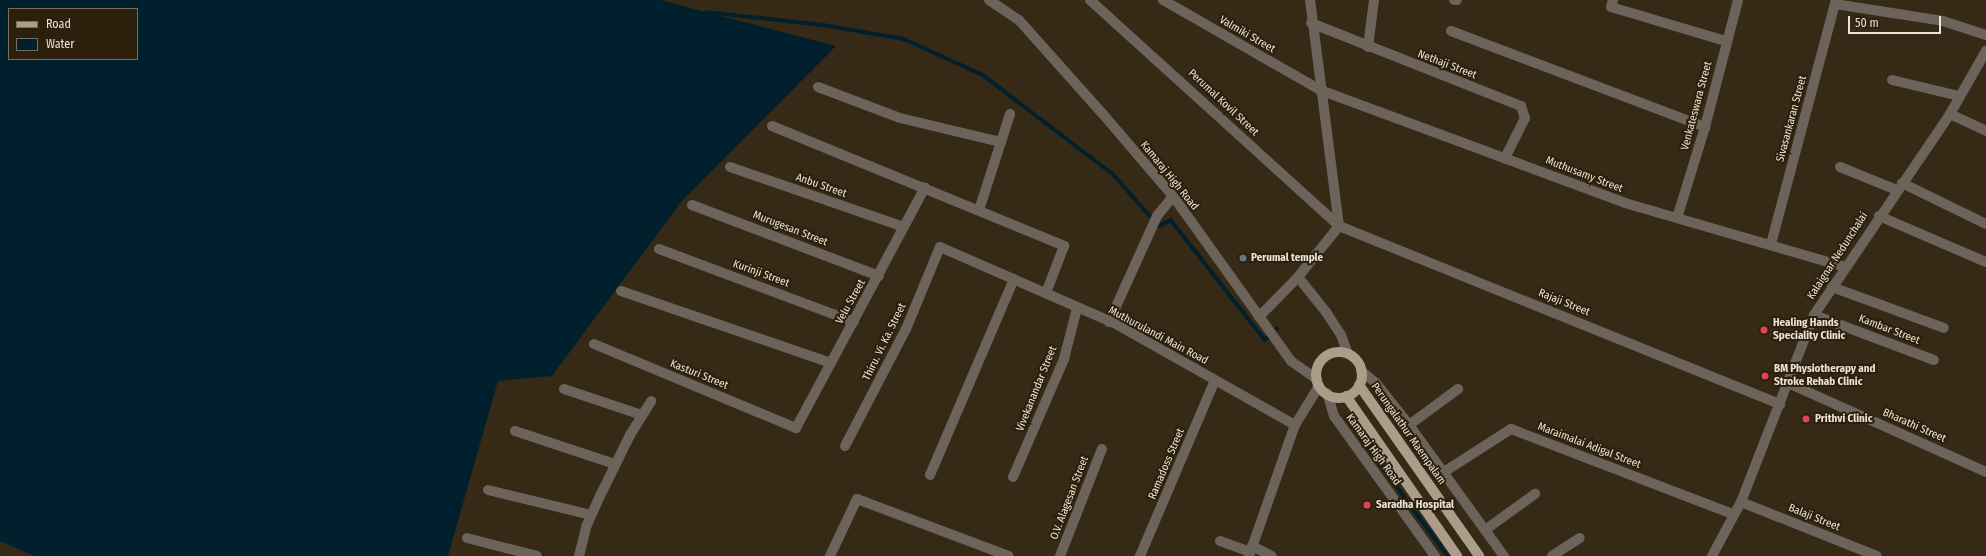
<!DOCTYPE html>
<style>
body{margin:0}
#map{position:relative;width:1986px;height:556px;overflow:hidden;background:#362915;font-family:"Fira Sans Condensed",sans-serif}
div>[style]{position:absolute}
.water>*{inset:0;background:#01202d}
.stream>*{height:3.5px;margin:-1.75px;padding:0 1.75px;transform-origin:1.75px;border-radius:1.75px;background:#01202d}
.minor>*{height:10px;margin:-5px;padding:0 5px;transform-origin:5px;border-radius:5px;background:#6c645b}
.major>*{height:10px;margin:-5px;padding:0 5px;transform-origin:5px;border-radius:5px;background:#ac9d8a}
.major>.ring{margin:-5px;padding:0;box-sizing:content-box;background:none;border:10px solid #ac9d8a;border-radius:50%}
.dots>*{width:11px;height:11px;translate:-50% -50%;box-sizing:border-box;border:2px solid #2c1f0b;border-radius:50%}
span{translate:-50% -50%;white-space:nowrap;text-align:center;line-height:1.15;-webkit-text-stroke:4px #2c1f0b;paint-order:stroke}
.street-label{font-size:11px;color:#ebe3d7}
.poi-label{font-size:11px;color:#ebe3d7;font-weight:700}
.left{translate:0 -50%;text-align:left}
.legend{position:absolute;left:8px;top:8px;width:130px;height:52px;box-sizing:border-box;background:#2c1f0b;border:1px solid #786d5d;margin:0;padding:5px 7px;list-style:none;font-size:12px;color:#ebe3d7}
.legend li{display:flex;align-items:center;gap:8px;height:20px}
.legend b{width:20px;border:1px solid #786d5d}
.scale{position:absolute;left:1848px;top:16px;width:93px;height:18px;box-sizing:border-box;border:2px solid #ebe3d7;border-top:0;padding-left:5px;font-size:12px;line-height:14px;white-space:nowrap;color:#ebe3d7;-webkit-text-stroke:3px #2c1f0b;paint-order:stroke}
</style>
<div id="map">
<div class="water">
<i style="clip-path:polygon(evenodd,0 0,660px 0,836px 46px,681px 202px,552px 376px,498px 381px,448px 556px,34px 556px,0 541px,0 0,9px 9px,137px 9px,137px 59px,9px 59px,9px 9px)"></i>
</div>
<div class="stream">
<i style="left:706px;top:12px;width:118px;rotate:6.3deg"></i>
<i style="left:823px;top:25px;width:82px;rotate:9.8deg"></i>
<i style="left:904px;top:39px;width:87px;rotate:24.5deg"></i>
<i style="left:983px;top:75px;width:163px;rotate:37.3deg"></i>
<i style="left:1113px;top:174px;width:69px;rotate:48.5deg"></i>
<i style="left:1159px;top:226px;width:13px;rotate:-27deg"></i>
<i style="left:1171px;top:220px;width:152px;rotate:51.9deg"></i>
<i style="left:1265px;top:340px;width:16px;rotate:-43deg"></i>
<i style="left:1361px;top:438px;width:147px;rotate:53.6deg"></i>
</div>
<div class="minor">
<i style="left:989px;top:0;width:36px;rotate:34deg"></i>
<i style="left:1019px;top:20px;width:125px;rotate:48.3deg"></i>
<i style="left:1102px;top:113px;width:109px;rotate:49.5deg"></i>
<i style="left:1173px;top:196px;width:203px;rotate:54.4deg"></i>
<i style="left:1291px;top:361px;width:32px;rotate:35deg"></i>
<i style="left:1090px;top:0;width:336px;rotate:42.2deg"></i>
<i style="left:1339px;top:226px;width:476px;rotate:22deg"></i>
<i style="left:1163px;top:0;width:181px;rotate:29.8deg"></i>
<i style="left:1320px;top:90px;width:325px;rotate:20.3deg"></i>
<i style="left:1625px;top:203px;width:229px;rotate:16.2deg"></i>
<i style="left:1454px;top:0;width:3px"></i>
<i style="left:1613px;top:0;width:7px;rotate:106deg"></i>
<i style="left:1611px;top:7px;width:120px;rotate:16.5deg"></i>
<i style="left:1835px;top:4px;width:109px;rotate:8.9deg"></i>
<i style="left:1943px;top:21px;width:45px;rotate:18deg"></i>
<i style="left:1311px;top:23px;width:226px;rotate:21.6deg"></i>
<i style="left:1521px;top:106px;width:13px;rotate:72deg"></i>
<i style="left:1525px;top:118px;width:45px;rotate:116.6deg"></i>
<i style="left:1451px;top:31px;width:272px;rotate:20.7deg"></i>
<i style="left:1368px;top:47px;width:47px;rotate:-82.7deg"></i>
<i style="left:1892px;top:80px;width:69px;rotate:13.4deg"></i>
<i style="left:818px;top:87px;width:88px;rotate:20.7deg"></i>
<i style="left:900px;top:118px;width:104px;rotate:13.4deg"></i>
<i style="left:1950px;top:114px;width:40px;rotate:25deg"></i>
<i style="left:772px;top:126px;width:316px;rotate:22.3deg"></i>
<i style="left:1064px;top:246px;width:50px;rotate:111deg"></i>
<i style="left:730px;top:167px;width:184px;rotate:19deg"></i>
<i style="left:1840px;top:167px;width:61px;rotate:22deg"></i>
<i style="left:1902px;top:183px;width:93px;rotate:26deg"></i>
<i style="left:692px;top:205px;width:200px;rotate:20.8deg"></i>
<i style="left:979px;top:210px;width:101px;rotate:-72.1deg"></i>
<i style="left:1879px;top:216px;width:116px;rotate:23.3deg"></i>
<i style="left:1677px;top:218px;width:95px;rotate:-72.9deg"></i>
<i style="left:1705px;top:127px;width:131px;rotate:-75.4deg"></i>
<i style="left:1771px;top:244px;width:253px;rotate:-75.1deg"></i>
<i style="left:659px;top:249px;width:208px;rotate:20.5deg"></i>
<i style="left:1298px;top:277px;width:45px;rotate:51.3deg"></i>
<i style="left:1326px;top:312px;width:27px;rotate:57deg"></i>
<i style="left:1341px;top:335px;width:20px;rotate:70deg"></i>
<i style="left:1832px;top:287px;width:119px;rotate:20.1deg"></i>
<i style="left:621px;top:291px;width:222px;rotate:18.9deg"></i>
<i style="left:1814px;top:315px;width:128px;rotate:20.6deg"></i>
<i style="left:1259px;top:317px;width:56px;rotate:-45.7deg"></i>
<i style="left:1298px;top:277px;width:65px;rotate:-51.2deg"></i>
<i style="left:1339px;top:226px;width:228px;rotate:-97.3deg"></i>
<i style="left:1109px;top:322px;width:116px;rotate:-65.6deg"></i>
<i style="left:1157px;top:216px;width:26px;rotate:-51deg"></i>
<i style="left:594px;top:344px;width:219px;rotate:22.6deg"></i>
<i style="left:796px;top:428px;width:273px;rotate:-61.8deg"></i>
<i style="left:1361px;top:371px;width:19px;rotate:39deg"></i>
<i style="left:1376px;top:383px;width:53px;rotate:51.8deg"></i>
<i style="left:1409px;top:425px;width:162px;rotate:54.1deg"></i>
<i style="left:1788px;top:383px;width:217px;rotate:24.2deg"></i>
<i style="left:564px;top:389px;width:82px;rotate:18.4deg"></i>
<i style="left:1327px;top:393px;width:24px;rotate:73deg"></i>
<i style="left:1334px;top:416px;width:173px;rotate:54.2deg"></i>
<i style="left:1409px;top:425px;width:61px;rotate:-36.3deg"></i>
<i style="left:515px;top:431px;width:105px;rotate:18.3deg"></i>
<i style="left:845px;top:446px;width:132px;rotate:-62.5deg"></i>
<i style="left:906px;top:329px;width:89px;rotate:-67.5deg"></i>
<i style="left:940px;top:247px;width:190px;rotate:23.6deg"></i>
<i style="left:1114px;top:323px;width:208px;rotate:29.4deg"></i>
<i style="left:1444px;top:472px;width:80px;rotate:-32.7deg"></i>
<i style="left:1511px;top:429px;width:238px;rotate:21deg"></i>
<i style="left:930px;top:475px;width:213px;rotate:-66.8deg"></i>
<i style="left:1013px;top:477px;width:129px;rotate:-66.6deg"></i>
<i style="left:1064px;top:359px;width:53px;rotate:-75.7deg"></i>
<i style="left:488px;top:490px;width:106px;rotate:13.6deg"></i>
<i style="left:1741px;top:502px;width:146px;rotate:21.7deg"></i>
<i style="left:1485px;top:530px;width:62px;rotate:-35.8deg"></i>
<i style="left:467px;top:538px;width:72px;rotate:14.4deg"></i>
<i style="left:1220px;top:541px;width:32px;rotate:20deg"></i>
<i style="left:1252px;top:546px;width:22px;rotate:27deg"></i>
<i style="left:579px;top:556px;width:32px;rotate:-76deg"></i>
<i style="left:587px;top:525px;width:34px;rotate:-66deg"></i>
<i style="left:601px;top:494px;width:66px;rotate:-63.8deg"></i>
<i style="left:630px;top:435px;width:40px;rotate:-58deg"></i>
<i style="left:830px;top:556px;width:63px;rotate:-64.7deg"></i>
<i style="left:857px;top:499px;width:162px;rotate:20.6deg"></i>
<i style="left:1060px;top:556px;width:115px;rotate:-68.6deg"></i>
<i style="left:1140px;top:556px;width:191px;rotate:-66.9deg"></i>
<i style="left:1249px;top:556px;width:139px;rotate:-70.7deg"></i>
<i style="left:1295px;top:425px;width:46px;rotate:-58.4deg"></i>
<i style="left:1552px;top:556px;width:33px;rotate:-33deg"></i>
<i style="left:1712px;top:556px;width:61px;rotate:-61.8deg"></i>
<i style="left:1741px;top:502px;width:201px;rotate:-68.7deg"></i>
<i style="left:1814px;top:315px;width:243px;rotate:-55.9deg"></i>
<i style="left:1950px;top:114px;width:73px;rotate:-60.3deg"></i>
</div>
<div class="major">
<i class="ring" style="left:1316px;top:352px;width:36px;height:36px"></i>
<i style="left:1359px;top:385px;width:209px;rotate:54.9deg"></i>
<i style="left:1346px;top:396px;width:195px;rotate:55.2deg"></i>
</div>
<div class="dots">
<i style="left:1243px;top:258px;background:#6b7280"></i>
<i style="left:1764px;top:330px;background:#e0444e"></i>
<i style="left:1765px;top:376px;background:#e0444e"></i>
<i style="left:1806px;top:419px;background:#e0444e"></i>
<i style="left:1367px;top:505px;background:#e0444e"></i>
</div>
<div class="street-label">
<span style="left:1247px;top:35px;rotate:30deg">Valmiki Street</span>
<span style="left:1447px;top:65px;rotate:21deg">Nethaji Street</span>
<span style="left:1223px;top:103px;rotate:43deg">Perumal Kovil Street</span>
<span style="left:1697px;top:106px;rotate:-75deg">Venkateswara Street</span>
<span style="left:1792px;top:119px;rotate:-75deg">Sivasankaran Street</span>
<span style="left:1584px;top:175px;rotate:21deg">Muthusamy Street</span>
<span style="left:1169px;top:176px;rotate:51deg">Kamaraj High Road</span>
<span style="left:821px;top:186px;rotate:19deg">Anbu Street</span>
<span style="left:790px;top:229px;rotate:21deg">Murugesan Street</span>
<span style="left:1838px;top:256px;rotate:-57deg">Kalaignar Nedunchalai</span>
<span style="left:761px;top:274px;rotate:20deg">Kurinji Street</span>
<span style="left:851px;top:302px;rotate:-61deg">Velu Street</span>
<span style="left:1564px;top:303px;rotate:22deg">Rajaji Street</span>
<span style="left:1889px;top:330px;rotate:21deg">Kambar Street</span>
<span style="left:1158px;top:336px;rotate:28deg">Muthurulandi Main Road</span>
<span style="left:885px;top:342px;rotate:-64deg">Thiru. Vi. Ka. Street</span>
<span style="left:699px;top:375px;rotate:22deg">Kasturi Street</span>
<span style="left:1037px;top:389px;rotate:-68deg">Vivekanandar Street</span>
<span style="left:1914px;top:426px;rotate:24deg">Bharathi Street</span>
<span style="left:1408px;top:434px;rotate:55deg">Perungalathur Maempalam</span>
<span style="left:1589px;top:446px;rotate:21deg">Maraimalai Adigal Street</span>
<span style="left:1373px;top:450px;rotate:54deg">Kamaraj High Road</span>
<span style="left:1167px;top:464px;rotate:-67deg">Ramadoss Street</span>
<span style="left:1070px;top:498px;rotate:-69deg">O.V. Alagesan Street</span>
<span style="left:1814px;top:518px;rotate:22deg">Balaji Street</span>
</div>
<div class="poi-label">
<span class="left" style="left:1251px;top:258px">Perumal temple</span>
<span class="left" style="left:1773px;top:330px">Healing Hands<br>Speciality Clinic</span>
<span class="left" style="left:1774px;top:376px">BM Physiotherapy and<br>Stroke Rehab Clinic</span>
<span class="left" style="left:1815px;top:419px">Prithvi Clinic</span>
<span class="left" style="left:1376px;top:505px">Saradha Hospital</span>
</div>
<ul class="legend">
<li><b style="height:5px;background:#ac9d8a"></b>Road</li>
<li><b style="height:11px;background:#01202d"></b>Water</li>
</ul>
<div class="scale">50 m</div>
</div>
